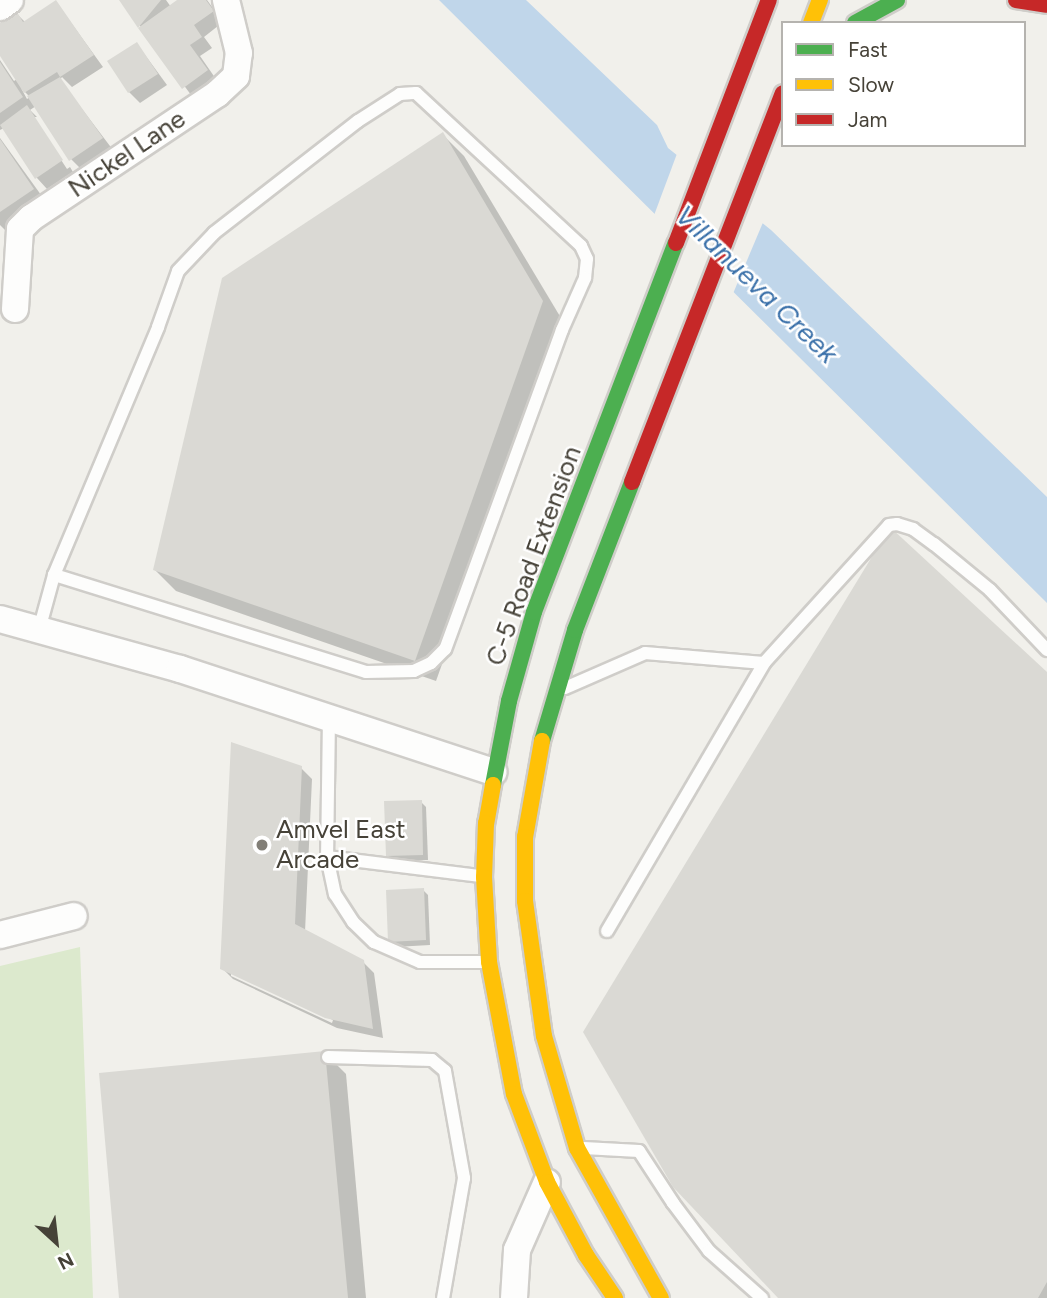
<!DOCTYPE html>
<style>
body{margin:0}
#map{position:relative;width:1047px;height:1298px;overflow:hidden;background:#f1f0eb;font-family:Figtree,sans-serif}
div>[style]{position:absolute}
.green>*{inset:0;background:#dce9cd}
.water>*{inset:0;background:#c0d6ea}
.pier>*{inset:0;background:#f1f0eb}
.shadow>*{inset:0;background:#0003}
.building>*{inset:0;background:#dad9d4}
.roads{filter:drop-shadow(2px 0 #cfcdc9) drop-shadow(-2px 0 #cfcdc9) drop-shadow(0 2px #cfcdc9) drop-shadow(0 -2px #cfcdc9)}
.lane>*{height:12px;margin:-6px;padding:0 6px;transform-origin:6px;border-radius:6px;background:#fdfdfc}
.street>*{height:26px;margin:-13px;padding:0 13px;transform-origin:13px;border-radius:13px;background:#fdfdfc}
.fast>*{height:16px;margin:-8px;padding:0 8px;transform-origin:8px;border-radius:8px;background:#4caf50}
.slow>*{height:16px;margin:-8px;padding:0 8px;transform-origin:8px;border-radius:8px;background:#ffc107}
.jam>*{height:16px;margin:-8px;padding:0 8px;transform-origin:8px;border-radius:8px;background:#c62828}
.dots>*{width:19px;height:19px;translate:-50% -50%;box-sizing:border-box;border:4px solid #fff;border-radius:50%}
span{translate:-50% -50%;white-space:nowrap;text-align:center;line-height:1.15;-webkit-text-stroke:5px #fff;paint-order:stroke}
.street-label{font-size:26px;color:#464238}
.poi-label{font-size:26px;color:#464238}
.left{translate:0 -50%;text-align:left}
.water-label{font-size:28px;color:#3a70a9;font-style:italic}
.legend{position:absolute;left:781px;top:21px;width:245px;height:126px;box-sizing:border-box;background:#fff;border:2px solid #b5b3af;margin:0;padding:9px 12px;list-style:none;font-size:21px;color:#464238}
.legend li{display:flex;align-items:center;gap:14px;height:35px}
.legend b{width:35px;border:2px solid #b5b3af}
.north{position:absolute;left:21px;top:1207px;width:70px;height:70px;-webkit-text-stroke:5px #fff;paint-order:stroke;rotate:153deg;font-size:19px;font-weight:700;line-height:28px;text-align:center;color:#464238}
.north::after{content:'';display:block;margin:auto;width:24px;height:32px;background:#464238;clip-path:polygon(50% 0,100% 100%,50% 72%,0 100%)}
</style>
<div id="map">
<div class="green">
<i style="clip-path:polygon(80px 947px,93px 1298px,0 1298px,0 966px)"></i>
</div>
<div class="water">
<i style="clip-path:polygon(439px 0,526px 0,657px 125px,668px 148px,771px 230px,1047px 497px,1047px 603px)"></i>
</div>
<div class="pier">
<i style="clip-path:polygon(678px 151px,764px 220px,732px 296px,653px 218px)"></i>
</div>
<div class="shadow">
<i style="clip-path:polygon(121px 0,166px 0,171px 7px,180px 0,207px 0,223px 22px,204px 37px,212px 48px,200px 56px,218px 82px,194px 99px)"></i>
<i style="clip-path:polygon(evenodd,56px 2px,103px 67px,72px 87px,62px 77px,60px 80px,113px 150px,82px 170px,71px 159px,36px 106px,30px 110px,37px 117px,33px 117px,67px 169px,70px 167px,73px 172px,47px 189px,37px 178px,4px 128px,0 130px,0 60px,14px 81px,17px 79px,0 53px,0 25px,17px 14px,25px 22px,56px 2px,21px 88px,30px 97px,27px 99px,21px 88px)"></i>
<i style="clip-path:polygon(137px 44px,167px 85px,140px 103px,129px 92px)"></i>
<i style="clip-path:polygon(443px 135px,464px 156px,564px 323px,436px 681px,176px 591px,155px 570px)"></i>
<i style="clip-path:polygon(0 138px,49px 206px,9px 234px,0 225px)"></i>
<i style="clip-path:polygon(1047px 675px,1047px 1298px,780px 1298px)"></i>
<i style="clip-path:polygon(evenodd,301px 768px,312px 779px,305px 932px,363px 962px,374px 973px,383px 1038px,337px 1028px,233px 979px,222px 968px,301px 768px,231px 972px,333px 1020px,332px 1023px,231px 976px,231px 972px)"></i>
<i style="clip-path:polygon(421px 802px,426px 807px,428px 860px,392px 860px,387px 855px)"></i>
<i style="clip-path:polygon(423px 890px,428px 895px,430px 945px,395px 947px,390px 942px)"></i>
<i style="clip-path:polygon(325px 1053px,346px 1074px,366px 1298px,121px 1298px)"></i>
</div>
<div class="building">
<i style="clip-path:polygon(56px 0,94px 55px,60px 77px,57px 72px,24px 93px,0 56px,0 23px,17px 12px,23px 22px)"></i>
<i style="clip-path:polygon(119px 0,161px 0,138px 28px)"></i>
<i style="clip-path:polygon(177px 0,206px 0,214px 11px,194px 25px,202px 37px,190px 45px,208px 70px,182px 89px,138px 28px)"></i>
<i style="clip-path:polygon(137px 42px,158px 74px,128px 93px,107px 61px)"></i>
<i style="clip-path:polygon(0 62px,23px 97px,0 113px)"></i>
<i style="clip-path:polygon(60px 77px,103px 138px,69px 161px,27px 96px)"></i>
<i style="clip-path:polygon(27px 105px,63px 160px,35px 179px,0 125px)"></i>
<i style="clip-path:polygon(443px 132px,543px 301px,415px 661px,153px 570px,222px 278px)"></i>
<i style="clip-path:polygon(0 139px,34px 189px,0 212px)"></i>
<i style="clip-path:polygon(890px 527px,1047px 672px,1047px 1282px,1038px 1298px,778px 1298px,673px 1187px,583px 1032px)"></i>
<i style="clip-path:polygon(231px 742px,302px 766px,295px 924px,364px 960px,373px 1029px,325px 1018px,220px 969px)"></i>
<i style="clip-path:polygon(422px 800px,423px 855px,386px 856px,384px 801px)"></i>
<i style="clip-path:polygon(424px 888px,426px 940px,388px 942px,386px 890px)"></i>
<i style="clip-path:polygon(325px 1051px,348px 1298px,119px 1298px,99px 1073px)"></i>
</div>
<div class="roads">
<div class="lane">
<i style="left:39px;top:630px;width:57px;rotate:-74.7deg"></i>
<i style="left:54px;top:575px;width:269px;rotate:-67.2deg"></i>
<i style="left:158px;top:327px;width:59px;rotate:-70.3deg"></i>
<i style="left:178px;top:271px;width:52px;rotate:-46.5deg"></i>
<i style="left:214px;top:233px;width:182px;rotate:-37.9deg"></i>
<i style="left:358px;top:121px;width:50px;rotate:-32.7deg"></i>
<i style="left:400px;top:94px;width:16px;rotate:-4deg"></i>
<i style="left:416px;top:93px;width:225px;rotate:42.8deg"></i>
<i style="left:581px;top:246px;width:14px;rotate:65deg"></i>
<i style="left:587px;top:259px;width:19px;rotate:96deg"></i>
<i style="left:585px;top:278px;width:57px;rotate:113.9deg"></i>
<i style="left:562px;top:330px;width:340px;rotate:110.1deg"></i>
<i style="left:445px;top:649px;width:20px;rotate:135deg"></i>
<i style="left:431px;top:663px;width:19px;rotate:155deg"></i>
<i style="left:414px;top:671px;width:48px;rotate:178.8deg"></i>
<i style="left:366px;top:672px;width:327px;rotate:-162.7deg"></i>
<i style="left:565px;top:688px;width:87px;rotate:-23.6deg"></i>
<i style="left:645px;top:653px;width:119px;rotate:4.8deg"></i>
<i style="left:764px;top:663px;width:186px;rotate:-47.8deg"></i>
<i style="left:889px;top:525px;width:8px;rotate:-7deg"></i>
<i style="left:897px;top:524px;width:17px;rotate:17deg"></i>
<i style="left:913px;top:529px;width:26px;rotate:36deg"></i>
<i style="left:934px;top:544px;width:72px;rotate:39.4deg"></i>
<i style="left:990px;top:590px;width:83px;rotate:46.5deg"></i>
<i style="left:329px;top:717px;width:140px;rotate:90.8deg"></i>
<i style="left:327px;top:857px;width:38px;rotate:78deg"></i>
<i style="left:335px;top:894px;width:33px;rotate:57deg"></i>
<i style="left:353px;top:922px;width:29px;rotate:44deg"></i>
<i style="left:374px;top:942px;width:50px;rotate:23.5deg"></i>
<i style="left:420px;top:962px;width:65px"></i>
<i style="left:327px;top:857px;width:153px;rotate:7.1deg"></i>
<i style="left:607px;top:931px;width:311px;rotate:-59.6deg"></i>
<i style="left:328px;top:1057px;width:104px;rotate:1.7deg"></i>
<i style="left:432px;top:1060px;width:17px;rotate:40deg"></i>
<i style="left:445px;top:1071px;width:109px;rotate:79.9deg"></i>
<i style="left:464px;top:1178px;width:122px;rotate:99.9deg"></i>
<i style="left:584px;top:1148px;width:55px;rotate:3.1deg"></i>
<i style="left:639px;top:1151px;width:62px;rotate:56.8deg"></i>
<i style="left:673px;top:1203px;width:60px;rotate:53.1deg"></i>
<i style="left:709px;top:1251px;width:71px;rotate:41.6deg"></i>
</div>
<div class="street">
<i style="left:0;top:7px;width:12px;rotate:-35deg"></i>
<i style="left:15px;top:309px;width:80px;rotate:-86.4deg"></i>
<i style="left:20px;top:229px;width:16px;rotate:-45deg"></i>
<i style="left:31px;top:218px;width:224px;rotate:-33.7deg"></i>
<i style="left:217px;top:94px;width:26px;rotate:-43deg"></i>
<i style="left:236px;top:76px;width:23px;rotate:-83deg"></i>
<i style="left:239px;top:53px;width:55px;rotate:-103.8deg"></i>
<i style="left:0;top:619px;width:187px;rotate:15.5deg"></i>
<i style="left:180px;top:669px;width:330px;rotate:18.2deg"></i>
<i style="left:0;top:935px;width:76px;rotate:-14.4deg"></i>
<i style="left:514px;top:1298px;width:48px;rotate:-86.4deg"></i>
<i style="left:517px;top:1250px;width:74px;rotate:-66.2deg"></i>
</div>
<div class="fast">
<i style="left:855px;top:23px;width:48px;rotate:-28.7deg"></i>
<i style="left:542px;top:741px;width:116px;rotate:-73.4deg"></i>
<i style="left:575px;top:630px;width:159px;rotate:-68.9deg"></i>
<i style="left:493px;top:785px;width:86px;rotate:-79.2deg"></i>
<i style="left:509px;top:701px;width:92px;rotate:-74.3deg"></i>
<i style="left:534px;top:612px;width:395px;rotate:-69deg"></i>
</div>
<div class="slow">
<i style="left:811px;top:23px;width:25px;rotate:-69deg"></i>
<i style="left:542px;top:741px;width:97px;rotate:100deg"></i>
<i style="left:525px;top:837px;width:64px;rotate:90deg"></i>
<i style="left:525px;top:901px;width:136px;rotate:82deg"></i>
<i style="left:544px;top:1036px;width:117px;rotate:73.6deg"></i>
<i style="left:577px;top:1148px;width:172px;rotate:60.8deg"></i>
<i style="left:493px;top:785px;width:39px;rotate:100deg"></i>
<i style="left:486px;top:823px;width:54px;rotate:92.1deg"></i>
<i style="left:484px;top:877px;width:85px;rotate:86.6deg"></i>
<i style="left:489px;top:962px;width:134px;rotate:79.3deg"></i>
<i style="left:514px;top:1094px;width:94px;rotate:69.4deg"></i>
<i style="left:547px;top:1182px;width:83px;rotate:61.9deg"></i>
<i style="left:586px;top:1255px;width:52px;rotate:56deg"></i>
</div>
<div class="jam">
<i style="left:1016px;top:0;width:31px;rotate:9deg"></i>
<i style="left:676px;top:243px;width:260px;rotate:-69.1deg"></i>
<i style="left:632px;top:482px;width:417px;rotate:-68.8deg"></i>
</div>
</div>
<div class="dots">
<i style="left:262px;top:845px;background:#827f77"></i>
</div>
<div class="street-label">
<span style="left:127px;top:154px;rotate:-34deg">Nickel Lane</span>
<span style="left:534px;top:556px;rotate:-70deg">C-5 Road Extension</span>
</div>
<div class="poi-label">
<span class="left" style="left:276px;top:845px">Amvel East<br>Arcade</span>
</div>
<div class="water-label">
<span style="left:757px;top:284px;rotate:44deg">Villanueva Creek</span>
</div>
<ul class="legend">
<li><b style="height:9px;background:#4caf50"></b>Fast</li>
<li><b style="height:9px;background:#ffc107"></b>Slow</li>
<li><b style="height:9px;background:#c62828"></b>Jam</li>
</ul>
<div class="north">N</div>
</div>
